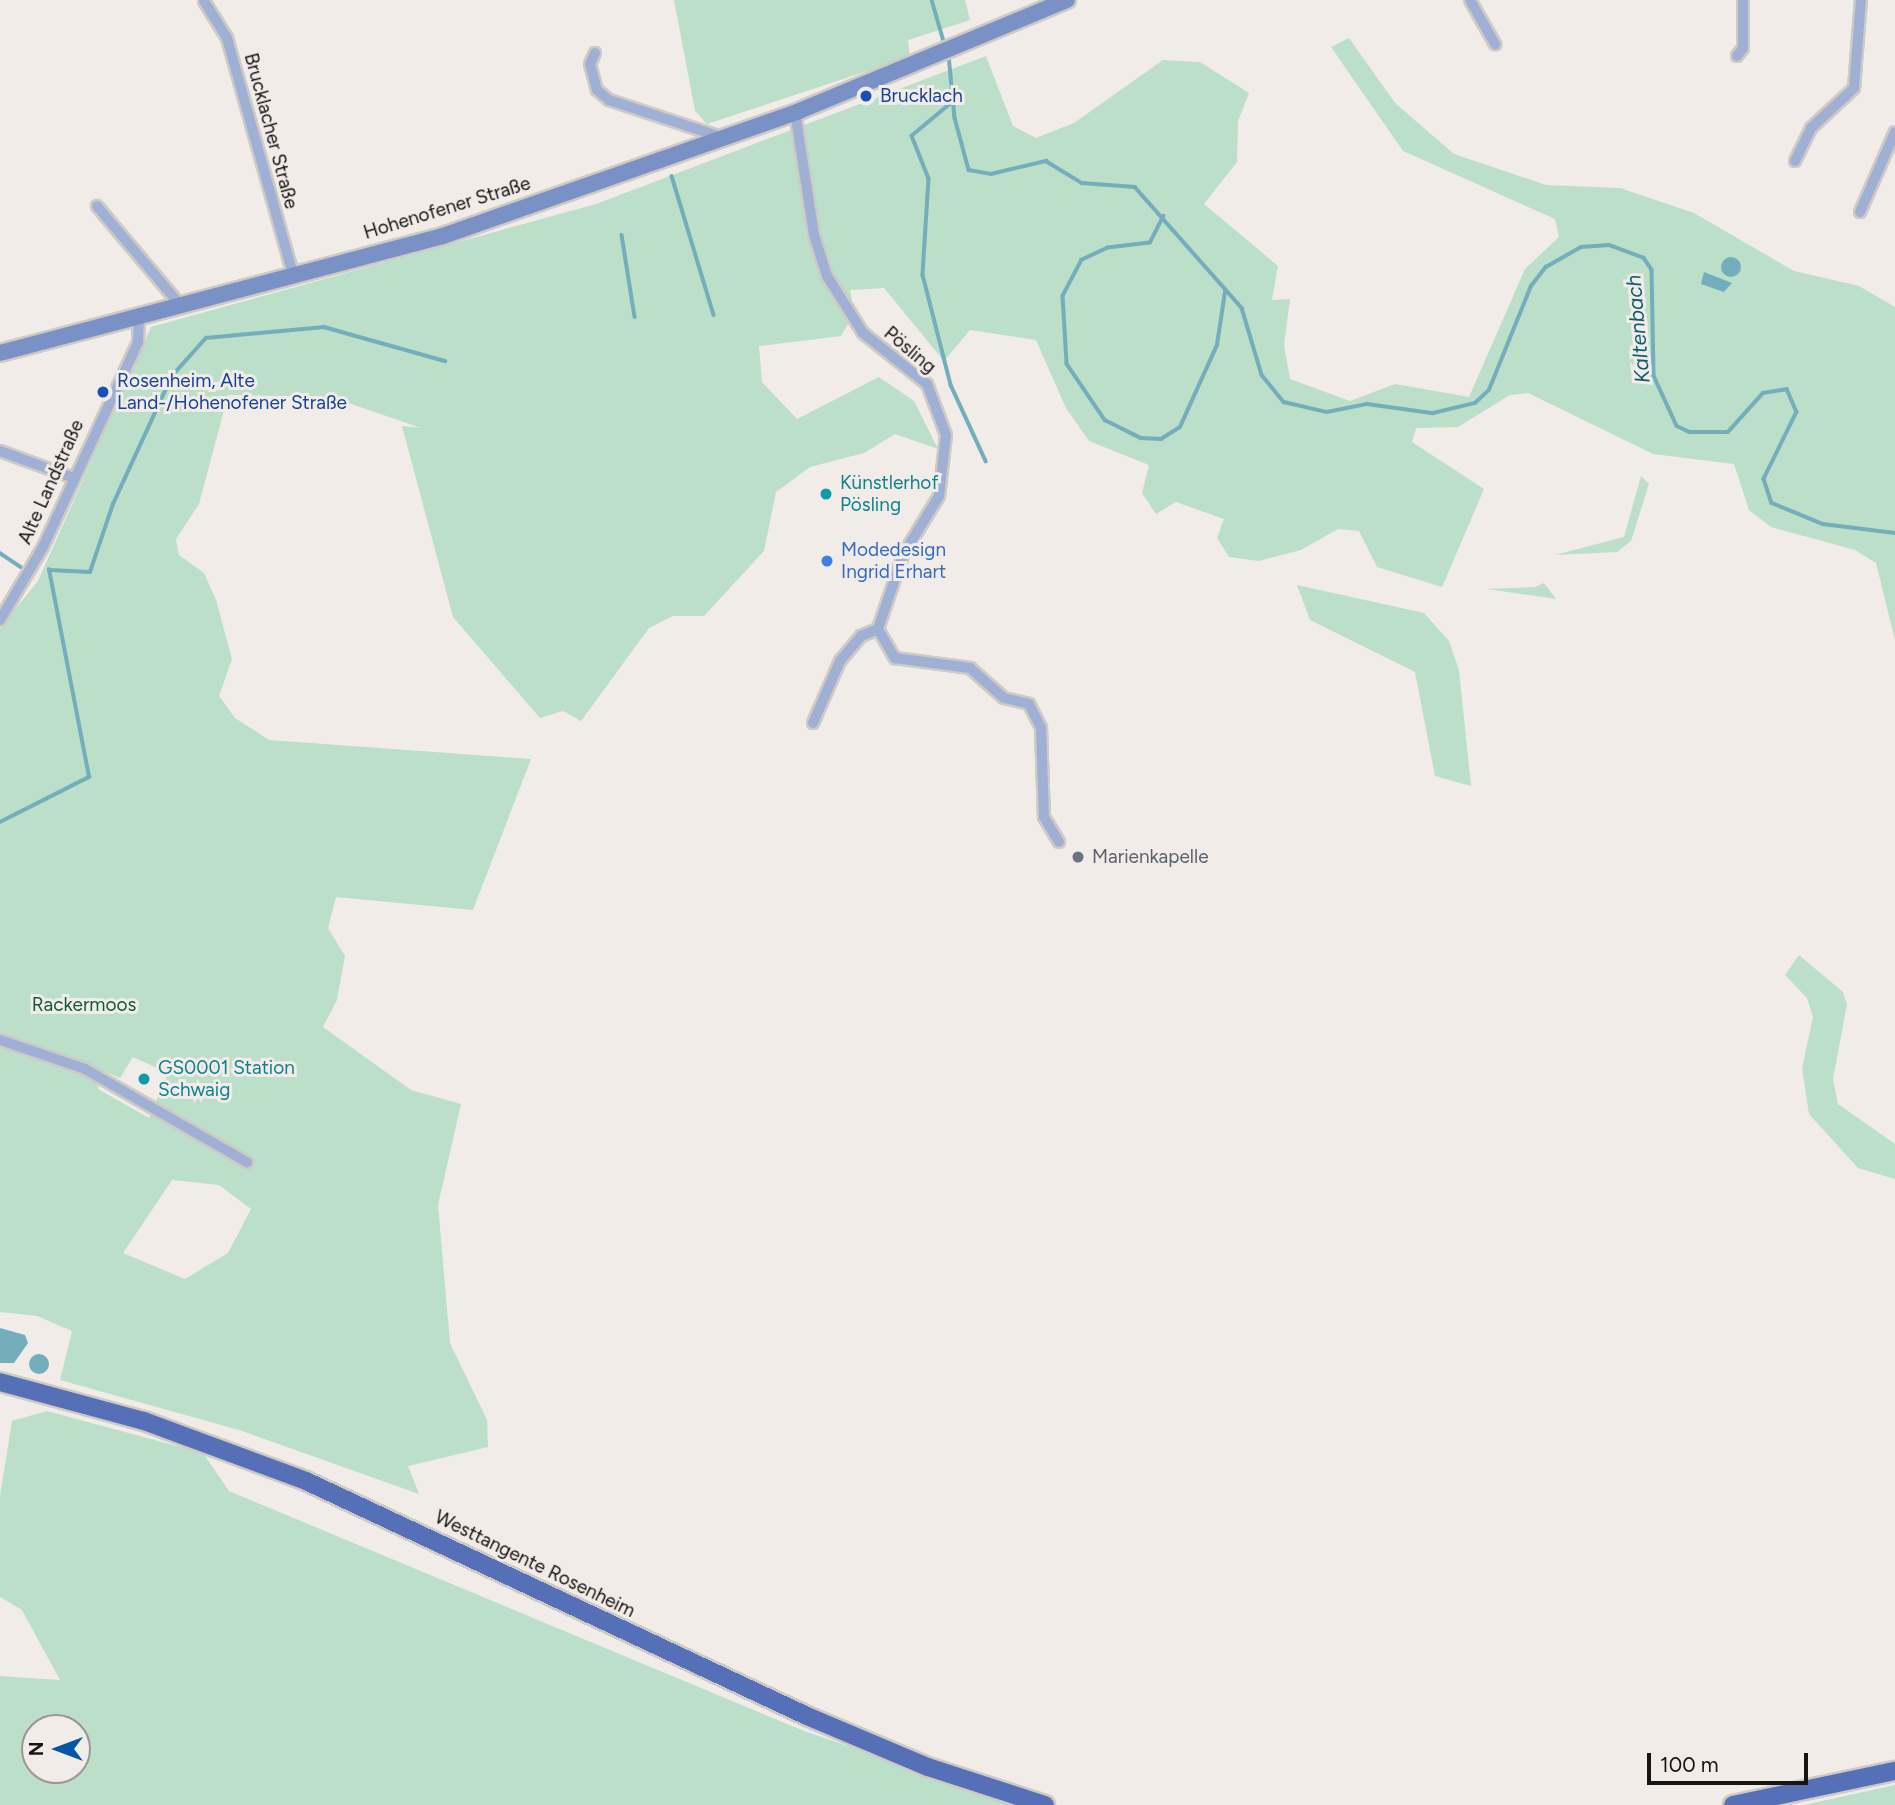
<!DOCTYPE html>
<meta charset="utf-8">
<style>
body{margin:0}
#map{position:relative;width:1895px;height:1805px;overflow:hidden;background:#f1ece8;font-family:Figtree,sans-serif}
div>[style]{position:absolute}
.green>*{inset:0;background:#bbdfc8}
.water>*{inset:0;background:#74adbb}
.round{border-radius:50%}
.stream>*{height:3.5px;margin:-1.75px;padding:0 1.75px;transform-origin:1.75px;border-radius:1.75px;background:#74adbb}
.roads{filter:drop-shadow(2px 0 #cecac6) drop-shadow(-2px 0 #cecac6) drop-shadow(0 2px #cecac6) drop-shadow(0 -2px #cecac6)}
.minor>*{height:10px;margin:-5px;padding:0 5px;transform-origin:5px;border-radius:5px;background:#a0b0d4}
.secondary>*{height:16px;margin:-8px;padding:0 8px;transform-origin:8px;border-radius:8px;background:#7a91c6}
.trunk>*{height:18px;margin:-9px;padding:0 9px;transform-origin:9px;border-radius:9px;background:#5570b6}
.dots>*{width:19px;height:19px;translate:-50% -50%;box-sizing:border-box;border:4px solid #f1ece8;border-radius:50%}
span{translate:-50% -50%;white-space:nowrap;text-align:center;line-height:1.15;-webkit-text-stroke:6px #f1ece8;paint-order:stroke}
.transit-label{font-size:19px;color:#164399}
.left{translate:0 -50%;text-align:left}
.street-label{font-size:19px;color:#171514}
.culture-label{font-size:19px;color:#0d838f}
.shop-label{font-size:19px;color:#366cbe}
.worship-label{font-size:19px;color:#5b616d}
.park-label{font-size:19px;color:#0f5d39}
.water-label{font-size:21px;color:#0e5d6e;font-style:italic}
.north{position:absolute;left:21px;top:1714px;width:70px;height:70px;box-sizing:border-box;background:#f1ece8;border:2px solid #9a9693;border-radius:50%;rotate:270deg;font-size:19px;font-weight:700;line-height:28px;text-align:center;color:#171514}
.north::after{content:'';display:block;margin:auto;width:24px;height:32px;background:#0556a4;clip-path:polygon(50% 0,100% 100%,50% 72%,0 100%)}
.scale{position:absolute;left:1647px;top:1753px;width:161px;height:32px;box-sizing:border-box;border:4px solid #171514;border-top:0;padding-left:9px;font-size:21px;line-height:24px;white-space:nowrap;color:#171514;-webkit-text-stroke:5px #f1ece8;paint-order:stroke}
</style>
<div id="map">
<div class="green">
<i style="clip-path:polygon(674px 0,965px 0,970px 20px,908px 40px,910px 57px,707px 124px,695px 111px)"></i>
<i style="clip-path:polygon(evenodd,1349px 38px,1395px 103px,1454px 154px,1546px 185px,1620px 188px,1694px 213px,1794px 271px,1859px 286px,1895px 307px,1895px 640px,1876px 563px,1855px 550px,1771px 527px,1749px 510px,1734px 464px,1653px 454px,1528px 393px,1510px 395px,1458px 427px,1416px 428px,1412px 442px,1484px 489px,1442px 587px,1377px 567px,1359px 531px,1338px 529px,1301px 550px,1259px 561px,1229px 557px,1217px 538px,1224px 519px,1176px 502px,1156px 514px,1142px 493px,1149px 465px,1089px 441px,1066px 408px,1036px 340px,970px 330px,944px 361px,884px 288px,850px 290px,854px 314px,841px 336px,759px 346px,762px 382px,797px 419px,879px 377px,914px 401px,938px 449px,895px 434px,864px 453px,810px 467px,776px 492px,764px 551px,704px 616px,673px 616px,649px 628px,581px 721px,563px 711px,540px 718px,453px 617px,402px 426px,421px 428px,331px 397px,228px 395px,199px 504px,176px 539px,179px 555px,204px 573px,216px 600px,232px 659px,219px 696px,235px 718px,269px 740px,531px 759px,473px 910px,336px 897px,328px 928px,345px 956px,337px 1000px,323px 1027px,411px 1090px,461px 1104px,438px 1205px,450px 1343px,487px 1420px,488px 1447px,408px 1466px,419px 1494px,239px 1430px,60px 1380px,72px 1331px,37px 1316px,0 1312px,0 628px,38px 581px,151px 327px,596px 204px,986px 56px,1013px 126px,1036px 138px,1074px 123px,1163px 60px,1200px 62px,1249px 93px,1238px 121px,1237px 162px,1204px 204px,1278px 266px,1272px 300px,1290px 299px,1284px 345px,1290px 379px,1350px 401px,1395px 384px,1469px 397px,1525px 269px,1559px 237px,1555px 219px,1403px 151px,1331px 47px,1349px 38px,133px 1057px,168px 1073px,149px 1118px,98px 1089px,101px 1070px,120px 1078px,133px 1057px,1349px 38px,172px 1180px,219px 1185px,251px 1209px,228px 1253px,185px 1279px,123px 1253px,172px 1180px)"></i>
<i style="clip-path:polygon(1641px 476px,1649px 484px,1631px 541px,1617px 552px,1555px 555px,1624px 537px)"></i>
<i style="clip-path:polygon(1544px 583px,1556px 599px,1487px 589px,1535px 587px)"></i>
<i style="clip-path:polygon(1297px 585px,1424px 613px,1449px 641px,1459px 670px,1471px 786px,1435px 776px,1415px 672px,1310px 620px)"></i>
<i style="clip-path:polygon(1799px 955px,1843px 992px,1847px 1004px,1833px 1079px,1838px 1104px,1895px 1144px,1895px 1179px,1858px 1168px,1809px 1114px,1802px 1068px,1813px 1017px,1807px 998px,1785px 975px)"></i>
<i style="clip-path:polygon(evenodd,47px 1411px,203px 1453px,229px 1491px,804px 1731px,1020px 1805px,0 1805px,0 1676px,60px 1680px,22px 1610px,0 1597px,0 1496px,12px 1421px,47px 1411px,35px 1728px,77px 1728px,77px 1770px,35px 1770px,35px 1728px)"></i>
<i style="clip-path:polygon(1895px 1785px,1895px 1805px,1804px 1805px)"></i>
</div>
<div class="water">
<i class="round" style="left:1721px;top:257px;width:20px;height:20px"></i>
<i style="clip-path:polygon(1704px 272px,1732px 283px,1724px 292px,1701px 284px)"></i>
<i style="clip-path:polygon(0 1328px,25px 1335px,28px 1343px,14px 1363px,0 1363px)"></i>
<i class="round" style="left:29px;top:1354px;width:20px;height:20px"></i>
</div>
<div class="stream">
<i style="left:932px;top:0;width:47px;rotate:73.9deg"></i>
<i style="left:949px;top:55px;width:63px;rotate:84.6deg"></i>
<i style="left:955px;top:118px;width:54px;rotate:74.9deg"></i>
<i style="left:969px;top:170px;width:22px;rotate:10deg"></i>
<i style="left:991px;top:174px;width:57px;rotate:-13.3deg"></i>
<i style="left:1046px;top:161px;width:42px;rotate:31.4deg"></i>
<i style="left:1082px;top:183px;width:53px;rotate:4.3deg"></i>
<i style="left:1135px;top:187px;width:162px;rotate:48.5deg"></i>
<i style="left:1242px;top:308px;width:70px;rotate:73.4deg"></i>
<i style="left:1262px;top:375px;width:35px;rotate:51deg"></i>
<i style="left:1284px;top:402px;width:44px;rotate:13.1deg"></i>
<i style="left:1327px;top:412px;width:41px;rotate:-11.3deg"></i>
<i style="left:1367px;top:404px;width:67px;rotate:7.8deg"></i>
<i style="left:1433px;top:413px;width:43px;rotate:-13.4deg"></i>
<i style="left:1475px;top:403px;width:19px;rotate:-43deg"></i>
<i style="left:1489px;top:390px;width:112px;rotate:-68deg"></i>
<i style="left:1531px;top:286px;width:24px;rotate:-52deg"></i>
<i style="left:1546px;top:267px;width:40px;rotate:-29.7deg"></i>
<i style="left:1581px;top:247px;width:28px;rotate:-4deg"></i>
<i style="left:1609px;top:245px;width:37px;rotate:20deg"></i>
<i style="left:1644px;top:258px;width:14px;rotate:56deg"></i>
<i style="left:1652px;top:270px;width:106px;rotate:88.9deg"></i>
<i style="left:1654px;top:376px;width:55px;rotate:65.3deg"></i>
<i style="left:1677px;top:426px;width:14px;rotate:25deg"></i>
<i style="left:1690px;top:432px;width:38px"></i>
<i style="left:1728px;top:432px;width:52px;rotate:-48.1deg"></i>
<i style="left:1763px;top:393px;width:24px;rotate:-9deg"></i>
<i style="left:1787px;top:389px;width:25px;rotate:67deg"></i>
<i style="left:1797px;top:412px;width:75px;rotate:116.2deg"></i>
<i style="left:1764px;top:479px;width:25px;rotate:72deg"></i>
<i style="left:1772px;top:503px;width:55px;rotate:22.4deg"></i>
<i style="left:1823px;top:524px;width:73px;rotate:7.1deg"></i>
<i style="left:953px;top:102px;width:53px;rotate:140.3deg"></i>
<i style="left:912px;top:136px;width:46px;rotate:68.4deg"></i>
<i style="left:929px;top:179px;width:96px;rotate:93.6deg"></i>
<i style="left:923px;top:275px;width:114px;rotate:75.7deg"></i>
<i style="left:951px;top:385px;width:84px;rotate:65.3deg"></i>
<i style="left:672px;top:176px;width:145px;rotate:73.2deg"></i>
<i style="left:1164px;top:216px;width:30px;rotate:117deg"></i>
<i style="left:1150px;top:243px;width:42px;rotate:173.2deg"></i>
<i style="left:1108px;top:248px;width:29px;rotate:155deg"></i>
<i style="left:1082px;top:260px;width:41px;rotate:117.8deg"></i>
<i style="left:1063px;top:296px;width:68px;rotate:86.6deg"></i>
<i style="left:1067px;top:364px;width:68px;rotate:55.8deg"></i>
<i style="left:1105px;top:420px;width:40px;rotate:26.6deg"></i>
<i style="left:1141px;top:438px;width:20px;rotate:3deg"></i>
<i style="left:1161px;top:439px;width:22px;rotate:-32deg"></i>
<i style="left:1180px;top:427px;width:90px;rotate:-65.7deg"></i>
<i style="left:1217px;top:345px;width:54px;rotate:-81.4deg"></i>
<i style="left:622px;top:235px;width:83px;rotate:81deg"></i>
<i style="left:0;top:553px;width:25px;rotate:34deg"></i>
<i style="left:0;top:822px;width:100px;rotate:-26.8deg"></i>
<i style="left:89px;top:777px;width:211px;rotate:-100.9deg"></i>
<i style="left:49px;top:570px;width:41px;rotate:2.8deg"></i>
<i style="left:90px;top:572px;width:72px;rotate:-71.3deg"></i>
<i style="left:113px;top:504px;width:141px;rotate:-65.3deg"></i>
<i style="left:172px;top:376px;width:51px;rotate:-48.2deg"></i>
<i style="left:206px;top:338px;width:119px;rotate:-5.3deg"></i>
<i style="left:324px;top:327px;width:126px;rotate:15.7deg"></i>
</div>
<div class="roads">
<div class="minor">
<i style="left:1470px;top:0;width:51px;rotate:60.4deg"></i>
<i style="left:204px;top:1px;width:44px;rotate:58.1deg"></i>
<i style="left:227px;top:38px;width:246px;rotate:74.4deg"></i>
<i style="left:595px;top:53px;width:12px;rotate:114deg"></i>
<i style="left:590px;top:64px;width:27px;rotate:75deg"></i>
<i style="left:597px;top:90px;width:16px;rotate:40deg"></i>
<i style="left:609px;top:100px;width:118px;rotate:18.3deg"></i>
<i style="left:1737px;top:56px;width:10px;rotate:-53deg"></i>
<i style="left:1743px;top:48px;width:48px;rotate:-90deg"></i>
<i style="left:795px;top:112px;width:124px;rotate:81.2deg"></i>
<i style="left:814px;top:235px;width:43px;rotate:72.4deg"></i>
<i style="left:827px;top:276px;width:67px;rotate:57.7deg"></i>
<i style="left:863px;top:333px;width:82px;rotate:38.6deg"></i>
<i style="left:927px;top:384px;width:54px;rotate:69.6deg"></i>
<i style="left:946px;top:435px;width:61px;rotate:96.5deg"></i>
<i style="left:939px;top:496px;width:69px;rotate:121.4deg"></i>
<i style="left:903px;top:555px;width:78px;rotate:108.7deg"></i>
<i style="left:878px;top:629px;width:34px;rotate:60deg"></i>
<i style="left:895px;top:658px;width:76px;rotate:7.6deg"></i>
<i style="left:970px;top:668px;width:45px;rotate:41.4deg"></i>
<i style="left:1004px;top:698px;width:26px;rotate:13deg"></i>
<i style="left:1029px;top:704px;width:27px;rotate:63deg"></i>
<i style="left:1041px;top:728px;width:89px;rotate:88.1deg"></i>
<i style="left:1044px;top:817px;width:29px;rotate:59deg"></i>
<i style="left:1795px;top:161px;width:37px;rotate:-64deg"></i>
<i style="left:1811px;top:128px;width:59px;rotate:-42.9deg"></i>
<i style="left:1854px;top:88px;width:88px;rotate:-85.5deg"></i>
<i style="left:97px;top:206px;width:129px;rotate:50deg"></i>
<i style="left:1860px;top:212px;width:87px;rotate:-66.4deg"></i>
<i style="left:0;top:451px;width:76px;rotate:20.1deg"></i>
<i style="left:0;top:620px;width:85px;rotate:-59.5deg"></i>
<i style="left:43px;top:547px;width:226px;rotate:-65.1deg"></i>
<i style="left:138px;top:342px;width:26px;rotate:-88deg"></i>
<i style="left:813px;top:723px;width:68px;rotate:-66.5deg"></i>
<i style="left:840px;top:661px;width:33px;rotate:-50deg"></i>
<i style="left:861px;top:636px;width:18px;rotate:-22deg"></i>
<i style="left:0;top:1040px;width:90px;rotate:18.8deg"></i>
<i style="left:85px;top:1069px;width:187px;rotate:29.9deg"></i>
</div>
<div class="secondary">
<i style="left:0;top:353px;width:458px;rotate:-14.8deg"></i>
<i style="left:443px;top:236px;width:377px;rotate:-19.3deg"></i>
<i style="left:799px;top:111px;width:290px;rotate:-22.5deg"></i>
</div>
<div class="trunk">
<i style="left:0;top:1382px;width:149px;rotate:15.2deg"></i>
<i style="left:144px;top:1421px;width:173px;rotate:20.3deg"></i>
<i style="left:306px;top:1481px;width:553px;rotate:25.13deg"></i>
<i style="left:807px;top:1716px;width:131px;rotate:22.9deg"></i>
<i style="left:928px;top:1767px;width:123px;rotate:18deg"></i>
<i style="left:1733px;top:1805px;width:166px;rotate:-11.9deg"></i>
</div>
</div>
<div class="dots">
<i style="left:866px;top:96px;background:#1a4fb4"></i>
<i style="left:103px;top:392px;background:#1a4fb4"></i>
<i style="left:826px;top:494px;background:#0f9aa8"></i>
<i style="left:827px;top:561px;background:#3f7fe0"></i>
<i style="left:1078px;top:857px;background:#6b7280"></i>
<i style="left:144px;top:1079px;background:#0f9aa8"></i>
</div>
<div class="transit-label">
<span class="left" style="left:880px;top:96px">Brucklach</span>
<span class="left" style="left:117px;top:392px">Rosenheim, Alte<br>Land-/Hohenofener Straße</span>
</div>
<div class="street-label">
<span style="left:271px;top:131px;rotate:75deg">Brucklacher Straße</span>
<span style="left:447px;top:208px;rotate:-17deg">Hohenofener Straße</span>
<span style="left:910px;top:350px;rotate:40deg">Pösling</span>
<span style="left:51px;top:482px;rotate:-66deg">Alte Landstraße</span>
<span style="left:535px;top:1564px;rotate:26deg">Westtangente Rosenheim</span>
</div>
<div class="culture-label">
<span class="left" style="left:840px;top:494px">Künstlerhof<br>Pösling</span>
<span class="left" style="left:158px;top:1079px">GS0001 Station<br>Schwaig</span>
</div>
<div class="shop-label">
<span class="left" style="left:841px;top:561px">Modedesign<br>Ingrid Erhart</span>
</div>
<div class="worship-label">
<span class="left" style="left:1092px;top:857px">Marienkapelle</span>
</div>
<div class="park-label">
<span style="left:84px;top:1005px">Rackermoos</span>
</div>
<div class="water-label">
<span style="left:1638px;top:329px;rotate:-95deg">Kaltenbach</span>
</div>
<div class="north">N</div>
<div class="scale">100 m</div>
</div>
